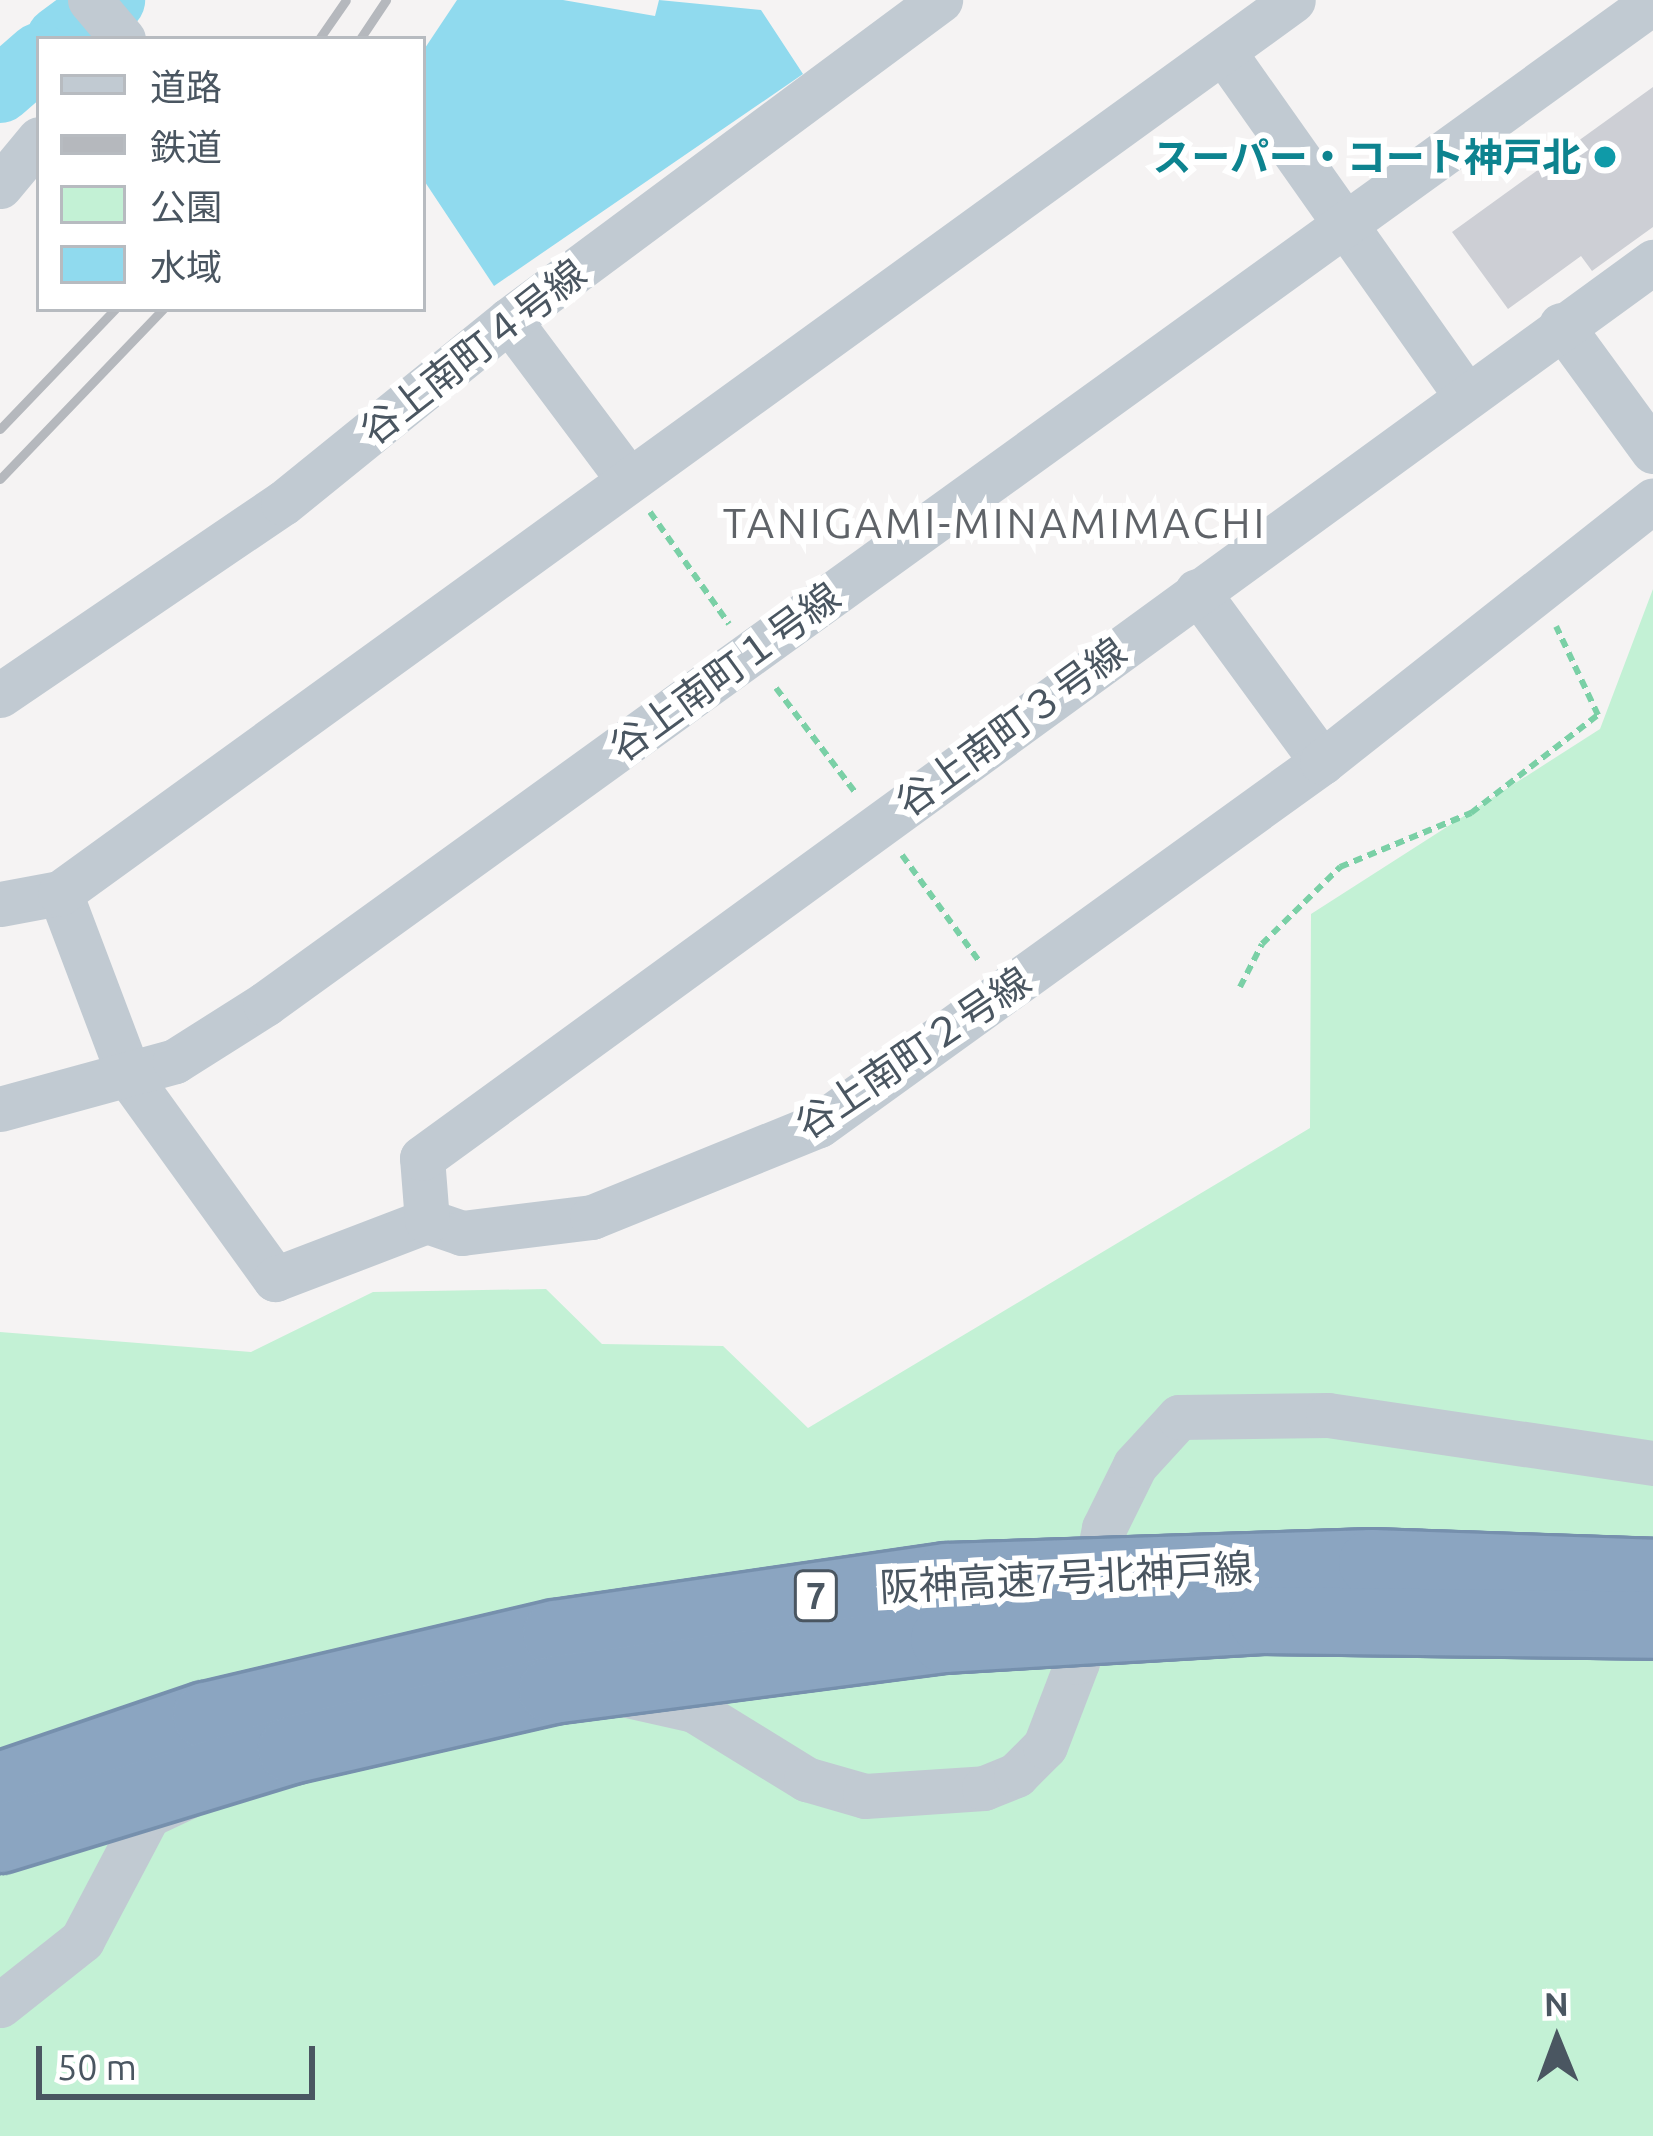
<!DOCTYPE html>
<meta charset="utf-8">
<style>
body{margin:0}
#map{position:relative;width:1653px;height:2136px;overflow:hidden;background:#f5f3f3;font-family:Ubuntu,"Noto Sans JP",sans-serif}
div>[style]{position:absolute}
.green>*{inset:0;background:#c3f1d5}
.water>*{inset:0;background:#90daee}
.river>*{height:66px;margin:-33px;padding:0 33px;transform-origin:33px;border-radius:33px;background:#90daee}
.building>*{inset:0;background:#cdcfd5}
.path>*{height:6px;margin-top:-3px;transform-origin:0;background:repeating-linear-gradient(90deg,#7ad0a6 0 9px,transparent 0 15px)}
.minor>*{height:45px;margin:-22.5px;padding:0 22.5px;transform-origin:22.5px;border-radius:22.5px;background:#c1cad2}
.rail>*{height:9px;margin:-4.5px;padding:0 4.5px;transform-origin:4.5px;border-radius:4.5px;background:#b5b8bd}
.bridges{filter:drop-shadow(3px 0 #7690ad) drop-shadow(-3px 0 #7690ad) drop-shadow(0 3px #7690ad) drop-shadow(0 -3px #7690ad)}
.highway-bridge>*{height:66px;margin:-33px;padding:0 33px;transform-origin:33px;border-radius:33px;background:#8ba5c1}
.dots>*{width:33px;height:33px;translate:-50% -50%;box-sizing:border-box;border:6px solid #fff;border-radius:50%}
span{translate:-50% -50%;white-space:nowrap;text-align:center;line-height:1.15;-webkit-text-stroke:12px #fff;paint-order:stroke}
.shield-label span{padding:3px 9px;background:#fff;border:3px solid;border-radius:9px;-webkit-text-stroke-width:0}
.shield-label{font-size:36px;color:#4a5661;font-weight:700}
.culture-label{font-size:39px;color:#0d838f;font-weight:700}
.right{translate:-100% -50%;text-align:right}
.street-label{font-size:39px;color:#4a5661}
.neighbourhood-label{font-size:42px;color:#5f6368;letter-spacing:3px}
.legend{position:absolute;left:36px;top:36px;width:390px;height:276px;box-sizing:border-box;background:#fff;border:3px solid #b7bbc0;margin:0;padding:15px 21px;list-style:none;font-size:36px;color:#4a5661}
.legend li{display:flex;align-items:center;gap:24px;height:60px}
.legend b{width:60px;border:3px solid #b7bbc0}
.north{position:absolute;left:1497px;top:1980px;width:120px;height:120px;-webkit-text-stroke:9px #fff;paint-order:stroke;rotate:359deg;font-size:33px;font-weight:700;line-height:48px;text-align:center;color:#4a5661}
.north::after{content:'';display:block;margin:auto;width:42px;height:54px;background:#4a5661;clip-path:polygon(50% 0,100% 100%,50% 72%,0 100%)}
.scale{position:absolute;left:36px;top:2046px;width:279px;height:54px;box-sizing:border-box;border:6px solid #4a5661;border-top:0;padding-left:15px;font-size:36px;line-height:42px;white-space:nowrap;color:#4a5661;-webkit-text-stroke:9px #fff;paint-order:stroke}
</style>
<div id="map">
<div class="green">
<i style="clip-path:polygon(1653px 589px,1653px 2136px,0 2136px,0 1332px,251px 1352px,373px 1292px,546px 1289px,602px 1344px,723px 1346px,808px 1428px,1310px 1128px,1311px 914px,1600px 729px)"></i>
</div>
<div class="water">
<i style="clip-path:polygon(457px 0,563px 0,655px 16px,659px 0,761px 10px,803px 74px,494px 286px,423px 179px,423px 51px)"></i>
</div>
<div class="river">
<i style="left:59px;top:39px;width:66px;rotate:-36.3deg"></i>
<i style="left:0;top:90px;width:52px;rotate:-41.1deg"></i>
</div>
<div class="building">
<i style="clip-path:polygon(1653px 87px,1653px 227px,1592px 271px,1581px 256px,1508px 309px,1452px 232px)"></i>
</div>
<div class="path">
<i style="left:650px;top:512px;width:137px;rotate:54.8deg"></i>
<i style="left:776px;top:688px;width:131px;rotate:52.8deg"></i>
<i style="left:902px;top:855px;width:131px;rotate:54deg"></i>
<i style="left:1240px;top:987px;width:48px;rotate:-62.9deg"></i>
<i style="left:1262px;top:944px;width:110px;rotate:-44.6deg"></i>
<i style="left:1340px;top:867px;width:142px;rotate:-22.4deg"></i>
<i style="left:1471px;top:813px;width:160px;rotate:-37.7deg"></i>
<i style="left:1598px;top:715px;width:98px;rotate:-115.3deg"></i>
</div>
<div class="minor">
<i style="left:90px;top:0;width:51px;rotate:49.8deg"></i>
<i style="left:1225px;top:54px;width:416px;rotate:54.8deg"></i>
<i style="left:0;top:186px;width:61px;rotate:-50.3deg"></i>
<i style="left:509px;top:320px;width:199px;rotate:53.2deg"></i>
<i style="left:1561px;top:325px;width:156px;rotate:53.9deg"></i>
<i style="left:1197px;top:591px;width:212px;rotate:53.8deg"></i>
<i style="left:0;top:695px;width:342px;rotate:-34.2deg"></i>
<i style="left:283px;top:503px;width:291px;rotate:-39deg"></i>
<i style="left:509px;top:320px;width:537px;rotate:-36.59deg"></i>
<i style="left:60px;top:893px;width:198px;rotate:69.3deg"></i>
<i style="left:130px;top:1078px;width:248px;rotate:54.2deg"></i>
<i style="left:275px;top:1279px;width:163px;rotate:-20.9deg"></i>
<i style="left:427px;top:1221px;width:37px;rotate:19deg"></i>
<i style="left:462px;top:1233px;width:131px;rotate:-7deg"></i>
<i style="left:592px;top:1217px;width:245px;rotate:-22.1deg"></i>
<i style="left:819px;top:1125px;width:620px;rotate:-35.82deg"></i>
<i style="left:1322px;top:762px;width:422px;rotate:-38.3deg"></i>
<i style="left:0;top:904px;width:61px;rotate:-10.4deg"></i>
<i style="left:60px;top:893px;width:1522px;rotate:-35.91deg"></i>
<i style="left:0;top:1109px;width:181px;rotate:-15.3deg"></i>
<i style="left:175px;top:1061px;width:107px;rotate:-32.3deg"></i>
<i style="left:265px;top:1004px;width:1712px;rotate:-35.83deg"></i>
<i style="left:427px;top:1221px;width:63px;rotate:-94.5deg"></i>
<i style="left:422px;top:1158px;width:1523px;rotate:-36.05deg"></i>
<i style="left:623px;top:1694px;width:73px;rotate:12.7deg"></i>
<i style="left:694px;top:1710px;width:132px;rotate:31.6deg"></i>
<i style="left:806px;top:1779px;width:61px;rotate:16.1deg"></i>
<i style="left:865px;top:1796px;width:119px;rotate:-3.8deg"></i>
<i style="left:984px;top:1788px;width:35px;rotate:-22deg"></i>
<i style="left:1016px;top:1775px;width:41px;rotate:-45deg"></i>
<i style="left:1045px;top:1746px;width:90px;rotate:-69.1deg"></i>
<i style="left:1077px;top:1662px;width:137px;rotate:-78.6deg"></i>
<i style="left:1104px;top:1528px;width:70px;rotate:-63.8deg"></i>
<i style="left:1135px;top:1465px;width:65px;rotate:-47.5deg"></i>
<i style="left:1179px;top:1417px;width:149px;rotate:-0.8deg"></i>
<i style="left:1328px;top:1415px;width:329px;rotate:8.4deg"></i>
<i style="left:0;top:2005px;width:105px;rotate:-38.4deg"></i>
<i style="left:82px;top:1940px;width:141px;rotate:-62.2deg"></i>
<i style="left:148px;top:1815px;width:44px;rotate:-25.4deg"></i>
</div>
<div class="rail">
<i style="left:319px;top:39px;width:47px;rotate:-55.3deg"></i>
<i style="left:360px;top:39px;width:47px;rotate:-56.3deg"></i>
<i style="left:0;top:429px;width:166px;rotate:-46.2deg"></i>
<i style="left:0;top:479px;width:236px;rotate:-46.2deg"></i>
</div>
<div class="bridges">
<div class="highway-bridge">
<i style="left:0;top:1786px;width:218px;rotate:-18.8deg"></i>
<i style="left:206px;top:1716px;width:359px;rotate:-13.2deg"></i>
<i style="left:556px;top:1634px;width:395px;rotate:-8.3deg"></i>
<i style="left:947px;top:1577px;width:425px;rotate:-1.9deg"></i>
<i style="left:1372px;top:1563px;width:281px;rotate:2deg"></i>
<i style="left:0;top:1839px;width:304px;rotate:-17deg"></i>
<i style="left:291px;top:1750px;width:268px;rotate:-12.9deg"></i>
<i style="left:552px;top:1690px;width:395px;rotate:-7.4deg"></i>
<i style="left:944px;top:1639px;width:319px;rotate:-3.4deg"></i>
<i style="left:1262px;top:1620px;width:391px;rotate:0.7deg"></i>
</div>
</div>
<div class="dots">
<i style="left:1605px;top:157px;background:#0f9aa8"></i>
</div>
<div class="shield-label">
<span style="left:816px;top:1596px">7</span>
</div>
<div class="culture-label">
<span class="right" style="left:1581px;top:157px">スーパー・コート神戸北</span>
</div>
<div class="street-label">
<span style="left:473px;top:352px;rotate:-38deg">谷上南町４号線</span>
<span style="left:725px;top:672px;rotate:-36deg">谷上南町１号線</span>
<span style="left:1011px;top:727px;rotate:-36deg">谷上南町３号線</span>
<span style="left:913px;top:1053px;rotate:-34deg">谷上南町２号線</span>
<span style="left:1066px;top:1578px;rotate:-3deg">阪神高速7号北神戸線</span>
</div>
<div class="neighbourhood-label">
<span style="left:995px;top:523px">TANIGAMI-MINAMIMACHI</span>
</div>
<ul class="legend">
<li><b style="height:15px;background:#c1cad2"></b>道路</li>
<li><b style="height:15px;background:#b5b8bd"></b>鉄道</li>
<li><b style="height:33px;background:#c3f1d5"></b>公園</li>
<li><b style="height:33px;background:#90daee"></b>水域</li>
</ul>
<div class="north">N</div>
<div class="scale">50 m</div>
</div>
